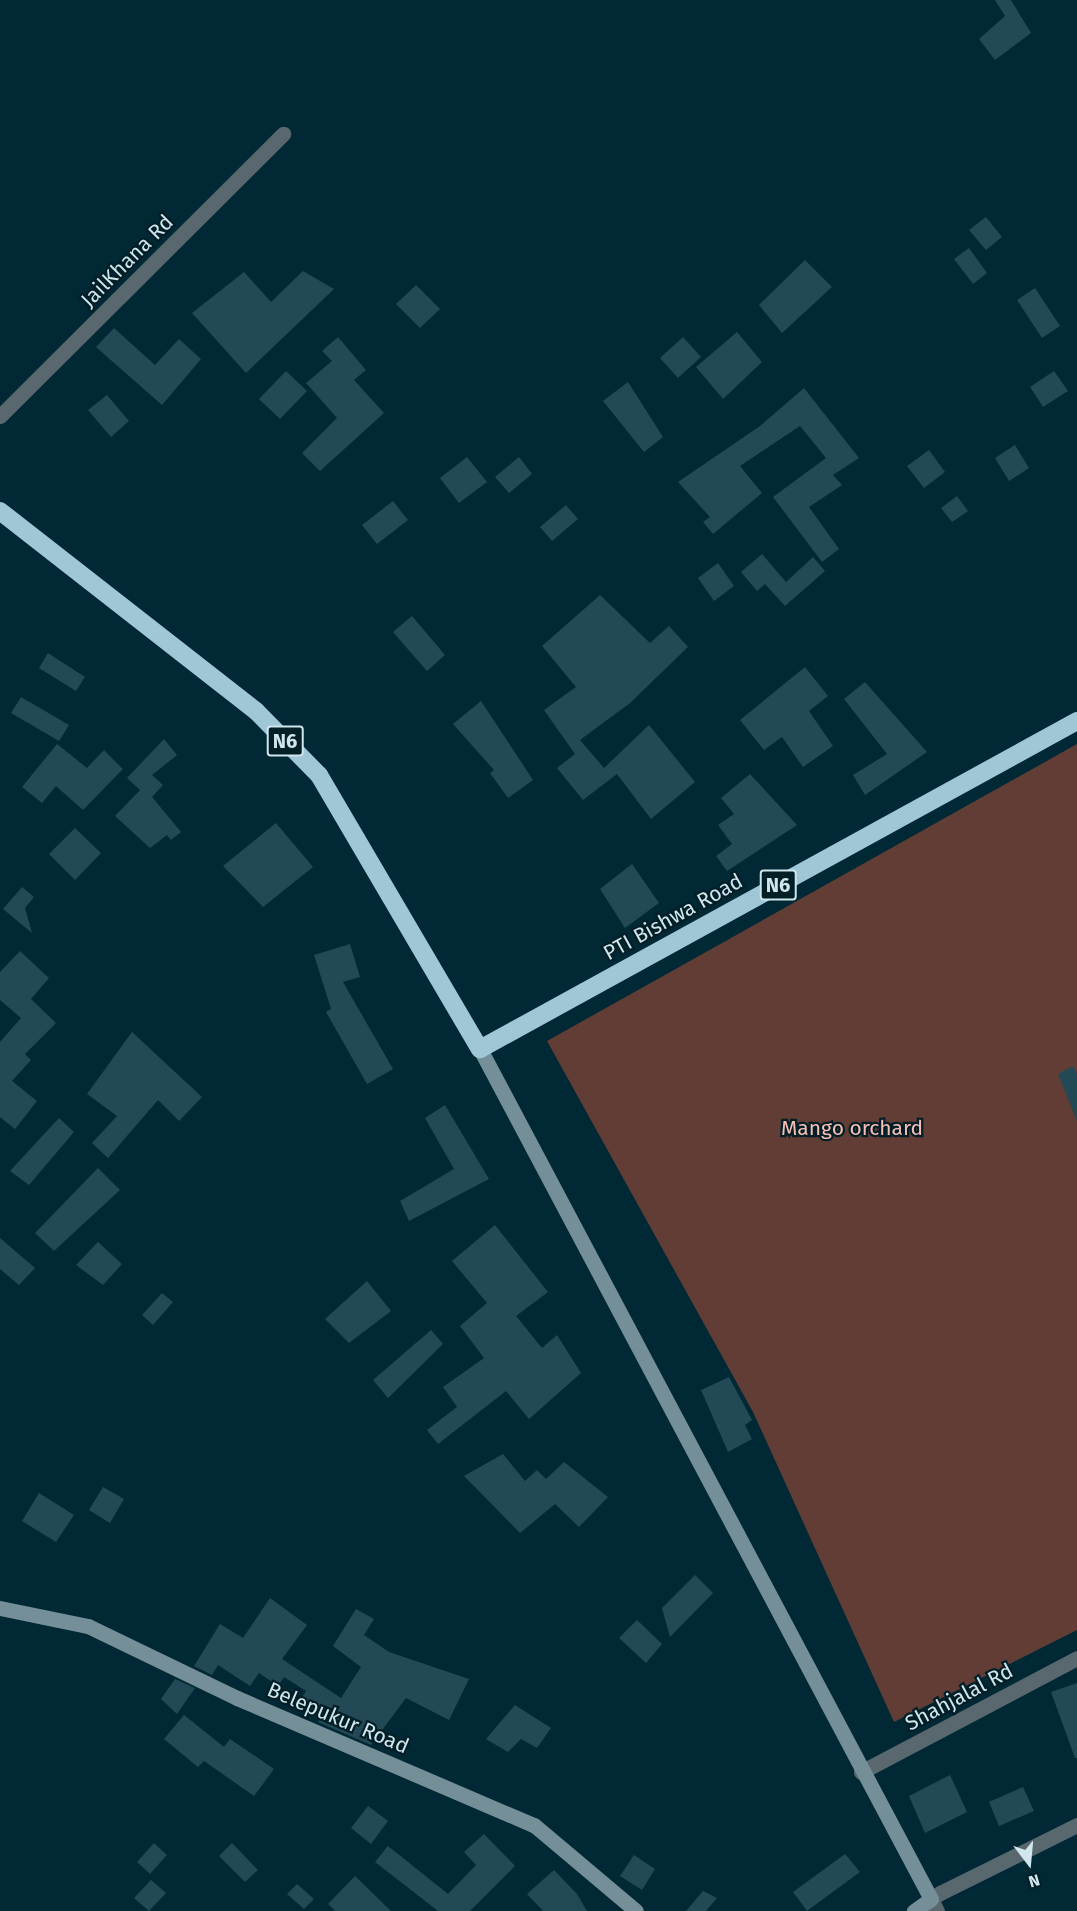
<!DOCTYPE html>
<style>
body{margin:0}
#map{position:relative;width:1077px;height:1911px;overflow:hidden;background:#002935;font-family:"Fira Sans",sans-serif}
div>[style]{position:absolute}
.green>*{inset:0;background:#613d35}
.building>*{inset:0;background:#234956}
.street>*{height:15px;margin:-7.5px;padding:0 7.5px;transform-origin:7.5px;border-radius:7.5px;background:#58686e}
.secondary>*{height:15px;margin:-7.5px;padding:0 7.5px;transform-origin:7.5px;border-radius:7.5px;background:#758f98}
.highway>*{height:18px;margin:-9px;padding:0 9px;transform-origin:9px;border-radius:9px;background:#9fc7d6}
span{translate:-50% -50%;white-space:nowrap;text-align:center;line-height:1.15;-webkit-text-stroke:4.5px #021e27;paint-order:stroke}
.shield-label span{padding:2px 4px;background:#021e27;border:2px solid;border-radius:4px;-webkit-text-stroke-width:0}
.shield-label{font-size:20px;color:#d1e5ed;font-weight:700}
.street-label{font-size:21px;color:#d1e5ed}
.park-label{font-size:21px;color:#f8c0b4}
.north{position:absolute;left:999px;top:1833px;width:60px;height:60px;-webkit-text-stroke:4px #021e27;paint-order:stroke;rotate:164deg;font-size:16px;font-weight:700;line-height:24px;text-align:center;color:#d1e5ed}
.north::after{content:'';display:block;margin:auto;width:21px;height:27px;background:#d1e5ed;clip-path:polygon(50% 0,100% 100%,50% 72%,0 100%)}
</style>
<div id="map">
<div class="green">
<i style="clip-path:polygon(1077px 744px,1077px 1630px,894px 1722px,753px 1412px,547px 1041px)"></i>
</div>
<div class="building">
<i style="clip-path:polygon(995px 0,1011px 0,1031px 33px,995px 60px,979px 39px,1005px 16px)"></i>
<i style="clip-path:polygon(986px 217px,1002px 237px,986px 250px,969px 230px)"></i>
<i style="clip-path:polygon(969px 248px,987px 273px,973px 284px,954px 259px)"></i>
<i style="clip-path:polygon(805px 260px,832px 287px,782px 333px,759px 305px)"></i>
<i style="clip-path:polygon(303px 271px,334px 289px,246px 373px,192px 313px,244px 272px,271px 302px)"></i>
<i style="clip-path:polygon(416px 285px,440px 309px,420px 328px,396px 304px)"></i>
<i style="clip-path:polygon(1035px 288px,1060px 326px,1042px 338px,1017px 300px)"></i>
<i style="clip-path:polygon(114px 328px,155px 365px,179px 339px,201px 359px,162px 405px,96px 347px)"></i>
<i style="clip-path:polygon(737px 332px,762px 362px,723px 399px,696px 367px)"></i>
<i style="clip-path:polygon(338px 337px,366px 370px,354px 380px,384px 413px,320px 471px,302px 453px,337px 418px,306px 383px,332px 361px,322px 351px)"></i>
<i style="clip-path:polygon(683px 337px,701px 357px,678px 378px,660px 358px)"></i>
<i style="clip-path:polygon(286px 371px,307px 391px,280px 419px,259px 399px)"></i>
<i style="clip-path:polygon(1054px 371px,1068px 391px,1043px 407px,1030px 387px)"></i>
<i style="clip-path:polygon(628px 382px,663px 437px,644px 452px,603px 401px)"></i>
<i style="clip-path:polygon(804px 388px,859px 458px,833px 475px,842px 485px,809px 507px,839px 549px,822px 562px,773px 497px,826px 458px,800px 426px,740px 466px,762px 493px,713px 534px,703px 522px,710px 517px,678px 482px,760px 426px)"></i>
<i style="clip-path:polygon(107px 395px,129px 421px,111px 437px,88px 410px)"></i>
<i style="clip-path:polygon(1015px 445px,1029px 468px,1009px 481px,995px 458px)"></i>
<i style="clip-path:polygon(929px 450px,945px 472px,924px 488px,907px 466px)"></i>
<i style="clip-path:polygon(467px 457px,487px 482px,459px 503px,440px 478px)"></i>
<i style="clip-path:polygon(519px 457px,532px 474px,509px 493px,495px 477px)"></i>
<i style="clip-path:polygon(957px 496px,968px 511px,952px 522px,941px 508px)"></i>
<i style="clip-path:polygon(393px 501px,408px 520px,377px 544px,362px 525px)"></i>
<i style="clip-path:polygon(566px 505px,578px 519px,552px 541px,540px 527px)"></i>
<i style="clip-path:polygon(762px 554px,786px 582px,813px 557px,825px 571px,785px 606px,765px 584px,757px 591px,741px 572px)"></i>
<i style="clip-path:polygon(718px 563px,734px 586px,714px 601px,698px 578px)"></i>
<i style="clip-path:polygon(600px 595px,650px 643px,669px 626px,688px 647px,630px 703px,580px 740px,604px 768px,649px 725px,695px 782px,651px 819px,617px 774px,583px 800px,557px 768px,575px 754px,544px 710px,576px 687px,542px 646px)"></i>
<i style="clip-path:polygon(412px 616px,445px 655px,427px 671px,393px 632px)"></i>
<i style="clip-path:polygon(48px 653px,85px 677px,76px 691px,39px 668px)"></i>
<i style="clip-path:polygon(805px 667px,828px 696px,809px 711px,833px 746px,803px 767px,782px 737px,764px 750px,740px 720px)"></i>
<i style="clip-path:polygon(865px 682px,927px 752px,865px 795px,853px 775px,887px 754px,844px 699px)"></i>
<i style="clip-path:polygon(21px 697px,69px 725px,59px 741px,11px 713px)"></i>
<i style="clip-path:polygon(481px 701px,533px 780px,508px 798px,490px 773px,494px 770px,453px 724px)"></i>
<i style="clip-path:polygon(164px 739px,177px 755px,152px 775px,163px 785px,152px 797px,181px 832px,171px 840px,167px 835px,150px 848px,115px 816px,140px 790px,127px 778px)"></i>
<i style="clip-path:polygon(57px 744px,87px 768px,104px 750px,123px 769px,83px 810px,56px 786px,42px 803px,22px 787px)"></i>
<i style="clip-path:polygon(750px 774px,797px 825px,727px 871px,716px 856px,732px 844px,718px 825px,734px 814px,721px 798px)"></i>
<i style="clip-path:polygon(276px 823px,313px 867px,263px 907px,223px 866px)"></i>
<i style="clip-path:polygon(75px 828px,101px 853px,75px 880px,49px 854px)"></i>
<i style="clip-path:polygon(632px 864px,659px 903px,625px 928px,600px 889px)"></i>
<i style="clip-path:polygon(22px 887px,34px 897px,25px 908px,32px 933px,3px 909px)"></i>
<i style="clip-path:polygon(350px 944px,360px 977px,343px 982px,393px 1069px,367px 1084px,326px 1012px,331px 1009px,314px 955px)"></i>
<i style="clip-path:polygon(20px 951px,49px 978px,31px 999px,56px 1023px,25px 1054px,31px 1060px,12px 1081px,37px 1101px,15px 1129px,0 1117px,0 1042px,21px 1018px,0 1000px,0 972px)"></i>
<i style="clip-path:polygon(132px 1032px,202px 1097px,179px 1121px,158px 1100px,108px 1158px,92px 1143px,117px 1116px,87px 1094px)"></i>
<i style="clip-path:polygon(1073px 1066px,1077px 1074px,1077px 1121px,1058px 1074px)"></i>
<i style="clip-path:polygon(445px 1105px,489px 1179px,409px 1221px,400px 1201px,454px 1169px,425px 1118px)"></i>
<i style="clip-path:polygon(59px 1118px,74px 1132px,29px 1185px,10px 1171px)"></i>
<i style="clip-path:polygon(98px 1168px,120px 1190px,54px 1251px,35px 1233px)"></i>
<i style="clip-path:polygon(495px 1225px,548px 1292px,516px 1316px,542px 1348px,557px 1335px,581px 1373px,529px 1419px,506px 1391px,438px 1444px,427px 1430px,457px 1407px,443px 1387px,484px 1358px,460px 1326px,487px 1303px,452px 1261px)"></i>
<i style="clip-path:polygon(0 1238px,35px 1268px,19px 1285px,0 1269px)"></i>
<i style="clip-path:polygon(98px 1242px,122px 1264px,103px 1285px,76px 1265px)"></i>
<i style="clip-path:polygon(367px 1281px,391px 1311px,349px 1343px,325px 1319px)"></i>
<i style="clip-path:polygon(162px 1293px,173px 1302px,153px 1325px,142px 1315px)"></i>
<i style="clip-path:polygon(431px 1330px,443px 1344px,388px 1398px,373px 1380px)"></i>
<i style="clip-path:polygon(729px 1377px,752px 1420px,745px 1425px,752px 1439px,728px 1452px,701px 1390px)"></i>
<i style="clip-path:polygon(503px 1454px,525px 1481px,537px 1470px,546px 1479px,564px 1462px,608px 1497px,579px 1527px,555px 1504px,520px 1533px,464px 1476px)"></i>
<i style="clip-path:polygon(103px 1487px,124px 1499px,110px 1523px,89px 1510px)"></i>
<i style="clip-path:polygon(39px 1493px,74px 1515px,56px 1542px,22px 1521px)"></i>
<i style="clip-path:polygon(695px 1575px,713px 1593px,670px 1637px,662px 1608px)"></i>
<i style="clip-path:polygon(270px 1598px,307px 1625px,282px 1659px,341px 1698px,361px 1667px,333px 1646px,356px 1609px,374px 1619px,364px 1635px,389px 1652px,469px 1679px,449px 1720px,406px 1698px,371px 1745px,318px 1722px,320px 1718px,298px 1704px,306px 1691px,284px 1677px,278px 1686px,259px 1673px,250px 1686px,218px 1665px,212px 1675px,194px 1666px,220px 1624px,243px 1638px)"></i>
<i style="clip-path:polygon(637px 1620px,662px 1644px,646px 1663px,619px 1638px)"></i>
<i style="clip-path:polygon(175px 1679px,195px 1688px,177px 1714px,161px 1699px)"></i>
<i style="clip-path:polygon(1077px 1683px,1077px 1758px,1075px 1758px,1051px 1692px)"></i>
<i style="clip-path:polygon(515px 1705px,551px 1728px,537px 1748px,521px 1739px,508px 1752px,486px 1739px)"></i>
<i style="clip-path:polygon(184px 1715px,224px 1747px,230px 1739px,274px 1769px,254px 1796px,204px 1761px,198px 1767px,164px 1739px)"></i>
<i style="clip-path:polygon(950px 1775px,967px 1812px,925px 1833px,909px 1796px)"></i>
<i style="clip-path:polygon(1023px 1787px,1034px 1811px,999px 1826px,989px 1802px)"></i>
<i style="clip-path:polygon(368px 1806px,388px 1821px,371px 1844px,351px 1828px)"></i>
<i style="clip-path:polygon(484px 1834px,515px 1866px,470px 1911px,438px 1911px,375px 1862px,388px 1846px,448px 1894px,476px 1865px,464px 1852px)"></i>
<i style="clip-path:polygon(154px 1843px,167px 1855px,150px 1874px,137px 1862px)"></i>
<i style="clip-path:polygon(232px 1843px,258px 1870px,245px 1882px,219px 1856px)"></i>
<i style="clip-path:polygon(845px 1854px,860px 1872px,807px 1911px,793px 1892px)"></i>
<i style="clip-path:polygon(634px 1855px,655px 1869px,642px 1890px,620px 1876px)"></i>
<i style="clip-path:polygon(554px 1870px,577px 1894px,587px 1911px,543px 1911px,527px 1894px)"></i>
<i style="clip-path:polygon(355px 1876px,391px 1911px,335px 1911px,328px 1904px)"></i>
<i style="clip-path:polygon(151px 1880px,166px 1893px,149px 1911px,134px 1898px)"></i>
<i style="clip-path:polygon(297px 1884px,314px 1899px,304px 1909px,287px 1894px)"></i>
<i style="clip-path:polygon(703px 1891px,717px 1898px,706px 1911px,686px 1911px)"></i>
</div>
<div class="street">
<i style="left:0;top:416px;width:400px;rotate:-44.9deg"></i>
<i style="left:861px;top:1772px;width:244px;rotate:-27.8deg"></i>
<i style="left:937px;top:1911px;width:13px;rotate:-117deg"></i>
<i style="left:931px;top:1899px;width:11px;rotate:-34deg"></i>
<i style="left:940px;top:1893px;width:153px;rotate:-26.4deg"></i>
</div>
<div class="secondary">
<i style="left:480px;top:1049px;width:962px;rotate:62.05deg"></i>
<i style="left:931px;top:1899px;width:21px;rotate:145deg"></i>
<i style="left:0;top:1608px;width:90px;rotate:11.6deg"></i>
<i style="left:88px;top:1626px;width:165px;rotate:25.8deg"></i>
<i style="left:237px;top:1698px;width:323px;rotate:23.2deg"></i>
<i style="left:534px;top:1825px;width:133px;rotate:40.1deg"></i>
</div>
<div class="highway">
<i style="left:0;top:511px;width:325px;rotate:38deg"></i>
<i style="left:256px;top:711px;width:90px;rotate:45.5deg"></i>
<i style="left:319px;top:775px;width:318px;rotate:59.6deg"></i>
<i style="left:480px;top:1049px;width:681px;rotate:-28.78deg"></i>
</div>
<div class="shield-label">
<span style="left:285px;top:741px">N6</span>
<span style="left:778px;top:885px">N6</span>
</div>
<div class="street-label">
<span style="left:127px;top:261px;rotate:-45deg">JailKhana Rd</span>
<span style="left:673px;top:917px;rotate:-29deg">PTI Bishwa Road</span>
<span style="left:959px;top:1697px;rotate:-28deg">Shahjalal Rd</span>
<span style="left:338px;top:1718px;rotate:23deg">Belepukur Road</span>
</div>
<div class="park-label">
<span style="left:852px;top:1128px">Mango orchard</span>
</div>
<div class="north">N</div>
</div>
